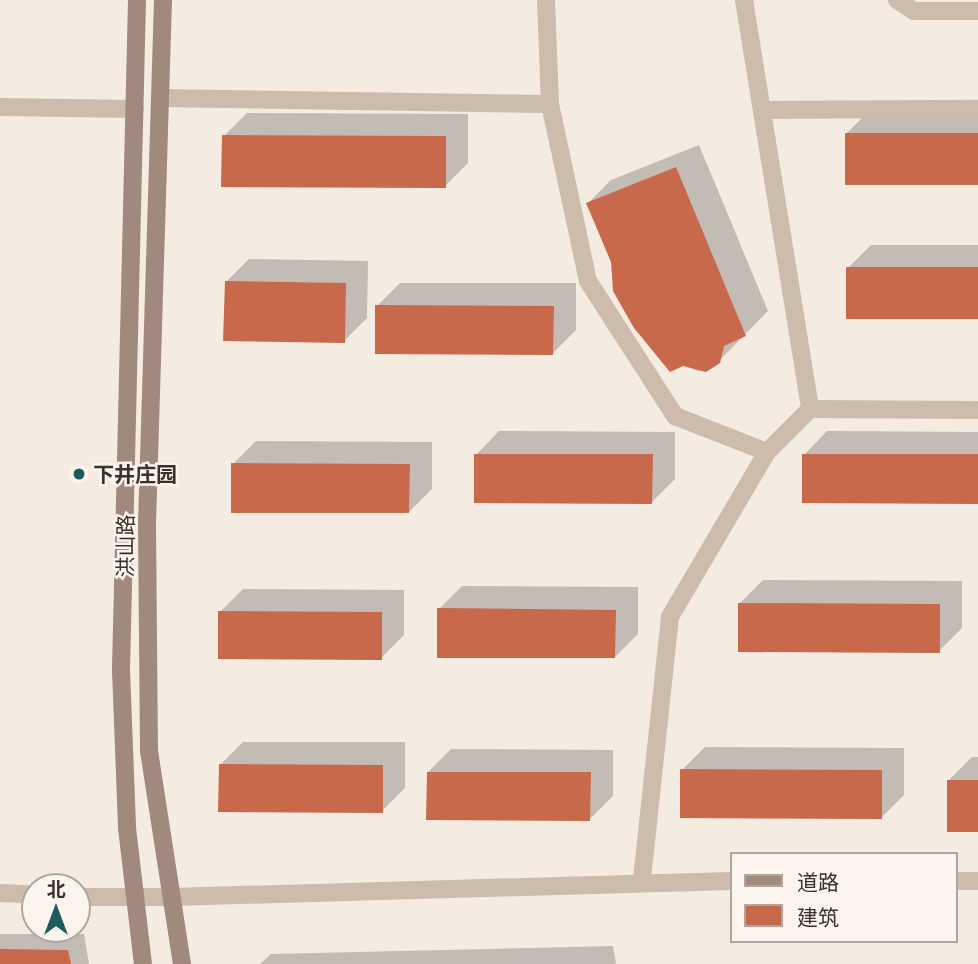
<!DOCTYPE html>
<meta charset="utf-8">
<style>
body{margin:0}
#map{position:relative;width:978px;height:964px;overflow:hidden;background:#f4ebe1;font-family:"IBM Plex Sans","Noto Sans SC",sans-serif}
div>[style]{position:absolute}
.shadow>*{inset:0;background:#0003}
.building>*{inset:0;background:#c8694b}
.minor>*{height:18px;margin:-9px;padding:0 9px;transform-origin:9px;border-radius:9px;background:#cdbbac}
.tertiary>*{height:18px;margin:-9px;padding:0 9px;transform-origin:9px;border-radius:9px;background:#cdbbac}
.secondary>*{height:18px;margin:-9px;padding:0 9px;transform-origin:9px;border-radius:9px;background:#a18a7d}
.dots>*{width:19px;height:19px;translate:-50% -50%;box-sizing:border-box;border:4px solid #fbf5ee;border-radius:50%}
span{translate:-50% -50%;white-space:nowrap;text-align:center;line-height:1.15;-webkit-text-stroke:5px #fbf5ee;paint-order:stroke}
.poi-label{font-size:21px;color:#3b302b;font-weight:700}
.left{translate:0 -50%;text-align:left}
.street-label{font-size:21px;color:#3b302b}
.legend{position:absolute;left:730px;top:852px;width:228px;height:91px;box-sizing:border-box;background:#fbf5ee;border:2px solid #aea6a0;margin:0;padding:9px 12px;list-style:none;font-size:21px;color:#3b302b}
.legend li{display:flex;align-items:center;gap:14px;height:35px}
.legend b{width:35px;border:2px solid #aea6a0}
.north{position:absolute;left:21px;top:873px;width:70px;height:70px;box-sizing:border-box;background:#fbf5ee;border:2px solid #aea6a0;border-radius:50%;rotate:0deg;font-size:19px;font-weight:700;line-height:28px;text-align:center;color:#3b302b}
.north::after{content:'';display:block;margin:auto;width:24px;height:32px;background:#1f5a5e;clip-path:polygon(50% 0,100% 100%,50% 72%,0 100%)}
</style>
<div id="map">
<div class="shadow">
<i style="clip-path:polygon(870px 110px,978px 110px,978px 183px,847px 133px)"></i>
<i style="clip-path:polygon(247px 113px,468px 114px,468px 163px,445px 186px,224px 136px)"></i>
<i style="clip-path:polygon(699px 145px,768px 311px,713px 367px,698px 371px,683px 364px,613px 261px,588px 203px,611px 180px)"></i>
<i style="clip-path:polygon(871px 245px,978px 245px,978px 318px,848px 268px)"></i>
<i style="clip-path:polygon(249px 259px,368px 261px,367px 318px,344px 341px,226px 282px)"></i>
<i style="clip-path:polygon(400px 283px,576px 283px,576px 330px,553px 353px,377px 306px)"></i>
<i style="clip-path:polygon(499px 431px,675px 432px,675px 479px,652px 502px,476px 455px)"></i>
<i style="clip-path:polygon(827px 431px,978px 432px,978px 502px,804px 455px)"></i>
<i style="clip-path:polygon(256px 441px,432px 442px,432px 489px,409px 512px,233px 464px)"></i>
<i style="clip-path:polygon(763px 580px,962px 581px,962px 628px,939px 651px,740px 603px)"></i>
<i style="clip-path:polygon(462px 586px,638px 587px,638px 634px,615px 657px,439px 609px)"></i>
<i style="clip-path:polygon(243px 589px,404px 590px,404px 635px,381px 658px,220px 612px)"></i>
<i style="clip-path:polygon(243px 742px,405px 742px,405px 788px,382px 811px,220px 765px)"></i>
<i style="clip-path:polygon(705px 747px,904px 748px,904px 795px,881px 818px,682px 770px)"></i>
<i style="clip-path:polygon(451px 749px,613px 750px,613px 796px,590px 819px,428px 772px)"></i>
<i style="clip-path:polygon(972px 757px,978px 757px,978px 830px,949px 780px)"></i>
<i style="clip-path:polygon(0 934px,84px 934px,89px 964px,0 964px)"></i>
<i style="clip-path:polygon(613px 946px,616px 964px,260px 964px,271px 954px)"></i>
</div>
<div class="building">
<i style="clip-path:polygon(845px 133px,978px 133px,978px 185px,845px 185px)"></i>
<i style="clip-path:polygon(222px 135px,446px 136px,446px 188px,221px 187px)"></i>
<i style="clip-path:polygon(676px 167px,746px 336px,724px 346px,720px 363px,706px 372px,683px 366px,670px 372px,634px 328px,613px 291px,611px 262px,586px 203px)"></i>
<i style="clip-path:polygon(846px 267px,978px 267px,978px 319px,846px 319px)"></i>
<i style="clip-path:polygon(225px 281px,346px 283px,345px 343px,223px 341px)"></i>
<i style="clip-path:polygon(375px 305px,554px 306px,553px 355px,375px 354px)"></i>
<i style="clip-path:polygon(474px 454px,653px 454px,652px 504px,474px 503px)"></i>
<i style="clip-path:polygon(802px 454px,978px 454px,978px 504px,802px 503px)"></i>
<i style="clip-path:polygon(231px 463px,410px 464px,409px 513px,231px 513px)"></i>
<i style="clip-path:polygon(738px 603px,940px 604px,940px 653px,738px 652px)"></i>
<i style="clip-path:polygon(437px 608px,616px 610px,615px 658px,437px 658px)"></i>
<i style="clip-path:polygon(218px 611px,382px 612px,382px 660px,218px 659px)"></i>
<i style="clip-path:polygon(219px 764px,383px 765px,383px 813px,218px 812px)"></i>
<i style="clip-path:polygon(680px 769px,882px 770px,882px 819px,680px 818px)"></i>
<i style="clip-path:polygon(427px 772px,591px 772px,590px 821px,426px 820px)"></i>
<i style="clip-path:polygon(947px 780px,978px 780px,978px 832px,947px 832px)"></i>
<i style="clip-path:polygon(0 949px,68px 950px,71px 964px,0 964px)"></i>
</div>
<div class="minor">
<i style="left:546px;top:0;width:104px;rotate:87.8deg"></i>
<i style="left:744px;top:0;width:414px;rotate:80.8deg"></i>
<i style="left:897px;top:0;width:20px;rotate:33deg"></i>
<i style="left:914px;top:11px;width:64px"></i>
<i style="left:161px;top:98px;width:389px;rotate:0.9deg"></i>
<i style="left:550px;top:104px;width:181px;rotate:77.9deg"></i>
<i style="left:588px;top:281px;width:161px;rotate:57.2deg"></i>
<i style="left:675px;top:416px;width:99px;rotate:21.4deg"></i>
<i style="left:767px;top:452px;width:191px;rotate:120.5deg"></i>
<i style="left:670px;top:617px;width:265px;rotate:96.1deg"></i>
<i style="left:762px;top:110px;width:216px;rotate:-0.3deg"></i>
<i style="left:767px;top:452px;width:61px;rotate:-45deg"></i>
<i style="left:810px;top:409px;width:168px;rotate:0.3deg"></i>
<i style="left:955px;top:881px;width:23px"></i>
<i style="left:172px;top:897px;width:559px;rotate:-1.64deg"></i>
</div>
<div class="tertiary">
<i style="left:0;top:107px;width:135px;rotate:0.8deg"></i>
<i style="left:0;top:893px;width:35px;rotate:3deg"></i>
<i style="left:77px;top:897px;width:95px"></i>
</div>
<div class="secondary">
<i style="left:137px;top:0;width:670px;rotate:91.37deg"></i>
<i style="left:121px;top:670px;width:158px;rotate:87.8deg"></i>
<i style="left:127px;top:828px;width:137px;rotate:83.3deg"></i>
<i style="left:163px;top:0;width:523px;rotate:91.75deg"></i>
<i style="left:147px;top:523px;width:228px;rotate:89.5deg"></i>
<i style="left:149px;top:751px;width:216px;rotate:81.2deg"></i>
</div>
<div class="dots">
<i style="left:79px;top:474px;background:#1f5a5e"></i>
</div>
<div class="poi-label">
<span class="left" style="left:93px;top:474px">下井庄园</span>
</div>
<div class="street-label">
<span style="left:125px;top:546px;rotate:-90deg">洪山路</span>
</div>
<ul class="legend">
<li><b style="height:9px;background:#a18a7d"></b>道路</li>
<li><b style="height:19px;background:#c8694b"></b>建筑</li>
</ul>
<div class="north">北</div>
</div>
